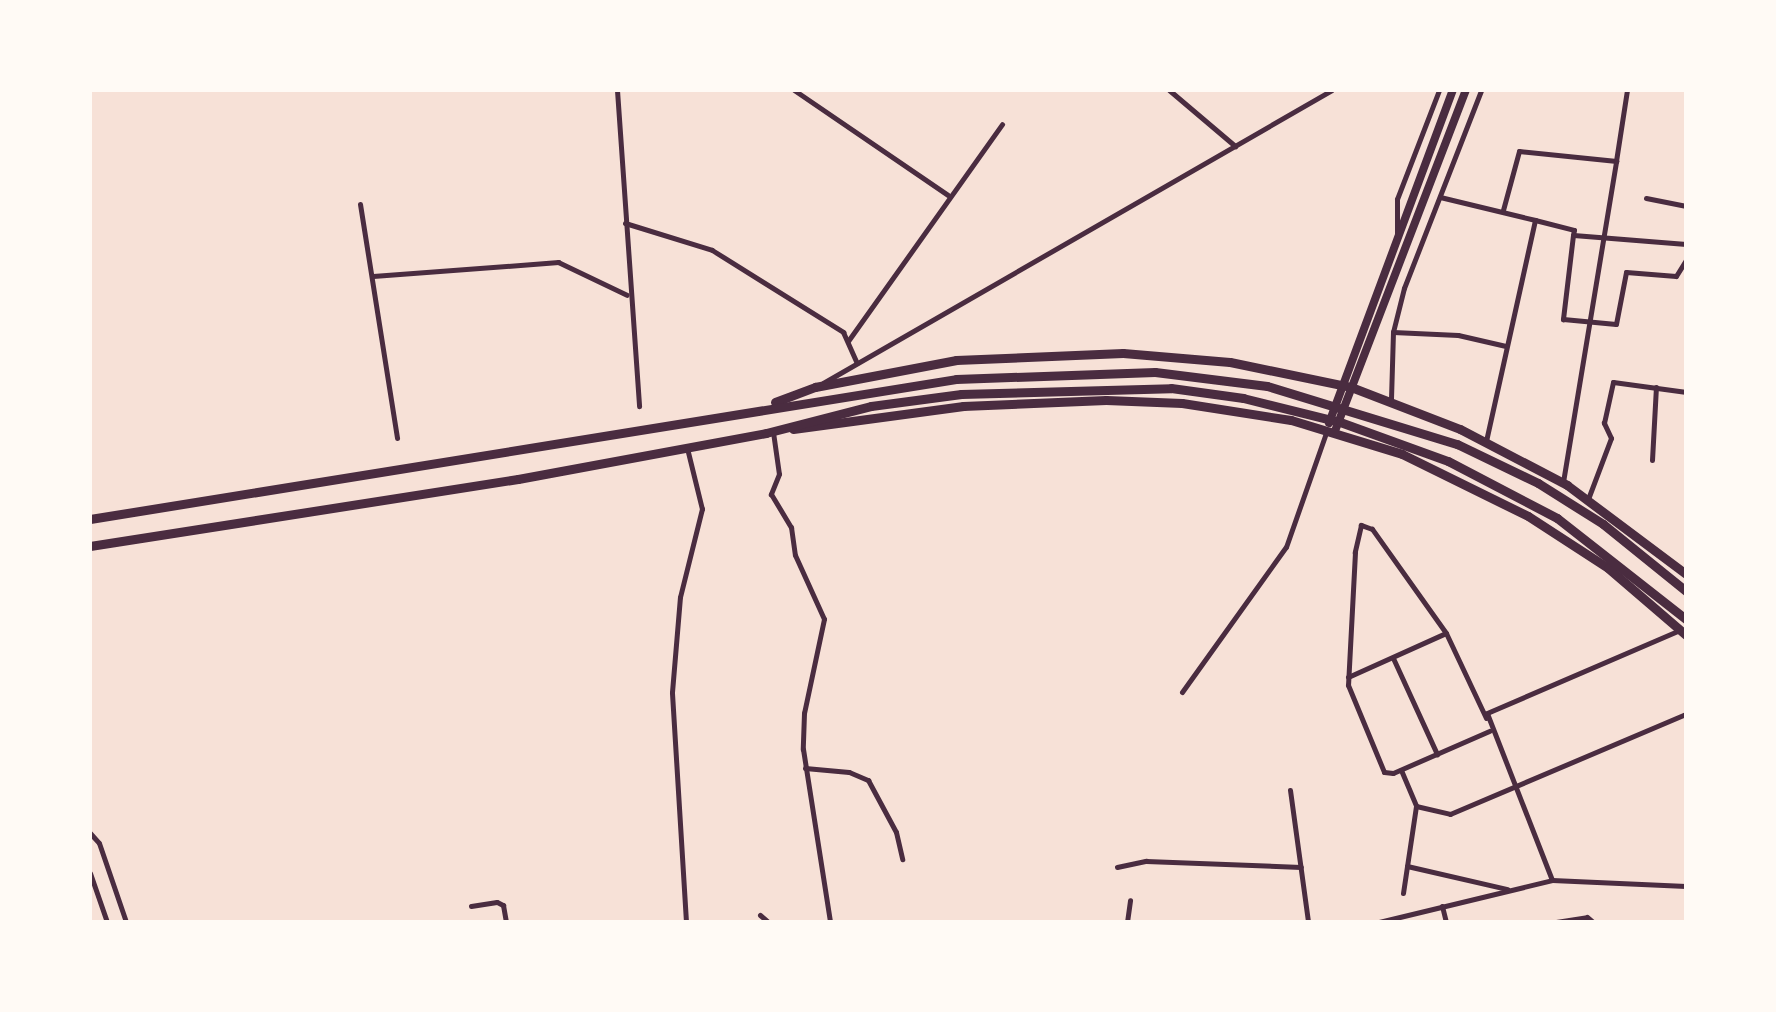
<!DOCTYPE html>
<style>
body{margin:0}
#map{position:relative;width:1776px;height:1012px;overflow:hidden;background:#f7e1d7;font-family:Jost,sans-serif}
div>[style]{position:absolute}
.minor>*{height:5px;margin:-2.5px;padding:0 2.5px;transform-origin:2.5px;border-radius:2.5px;background:#4a2c40}
.primary>*{height:8px;margin:-4px;padding:0 4px;transform-origin:4px;border-radius:4px;background:#4a2c40}
.trunk>*{height:9px;margin:-4.5px;padding:0 4.5px;transform-origin:4.5px;border-radius:4.5px;background:#4a2c40}
span{translate:-50% -50%;white-space:nowrap;text-align:center;line-height:1.15;-webkit-text-stroke:8px #fffaf5;paint-order:stroke}
.frame{position:absolute;inset:0;border:92px solid #fffaf5;pointer-events:none}
</style>
<div id="map">
<div class="minor">
<i style="left:617px;top:90px;width:317px;rotate:86deg"></i>
<i style="left:794px;top:90px;width:186px;rotate:34.3deg"></i>
<i style="left:1169px;top:90px;width:87px;rotate:40.3deg"></i>
<i style="left:1440px;top:197px;width:98px;rotate:13.6deg"></i>
<i style="left:1535px;top:220px;width:226px;rotate:102.5deg"></i>
<i style="left:1646px;top:198px;width:41px;rotate:11.3deg"></i>
<i style="left:360px;top:204px;width:237px;rotate:81deg"></i>
<i style="left:1503px;top:210px;width:61px;rotate:-74.8deg"></i>
<i style="left:1519px;top:151px;width:98px;rotate:5.9deg"></i>
<i style="left:1616px;top:161px;width:72px;rotate:-81.2deg"></i>
<i style="left:1535px;top:220px;width:40px;rotate:14.4deg"></i>
<i style="left:1574px;top:230px;width:5px;rotate:101deg"></i>
<i style="left:625px;top:223px;width:91px;rotate:17.2deg"></i>
<i style="left:712px;top:250px;width:155px;rotate:32deg"></i>
<i style="left:843px;top:332px;width:34px;rotate:66deg"></i>
<i style="left:1397px;top:234px;width:35px;rotate:-90deg"></i>
<i style="left:1397px;top:199px;width:117px;rotate:-68.9deg"></i>
<i style="left:1686px;top:244px;width:113px;rotate:-175.4deg"></i>
<i style="left:1573px;top:235px;width:85px;rotate:96.8deg"></i>
<i style="left:1563px;top:319px;width:53px;rotate:5.4deg"></i>
<i style="left:1616px;top:324px;width:53px;rotate:-79.1deg"></i>
<i style="left:1626px;top:272px;width:50px;rotate:4.6deg"></i>
<i style="left:1676px;top:276px;width:19px;rotate:-58deg"></i>
<i style="left:373px;top:276px;width:186px;rotate:-4.3deg"></i>
<i style="left:558px;top:262px;width:76px;rotate:25.6deg"></i>
<i style="left:1393px;top:332px;width:65px;rotate:2.6deg"></i>
<i style="left:1458px;top:335px;width:49px;rotate:12.9deg"></i>
<i style="left:848px;top:341px;width:266px;rotate:-54.6deg"></i>
<i style="left:823px;top:383px;width:587px;rotate:-29.93deg"></i>
<i style="left:1391px;top:399px;width:67px;rotate:-88.3deg"></i>
<i style="left:1393px;top:332px;width:45px;rotate:-76deg"></i>
<i style="left:1404px;top:288px;width:212px;rotate:-68.7deg"></i>
<i style="left:773px;top:432px;width:42px;rotate:81.9deg"></i>
<i style="left:779px;top:474px;width:22px;rotate:112deg"></i>
<i style="left:771px;top:494px;width:39px;rotate:59deg"></i>
<i style="left:791px;top:527px;width:28px;rotate:82deg"></i>
<i style="left:795px;top:555px;width:70px;rotate:65.6deg"></i>
<i style="left:824px;top:619px;width:96px;rotate:102deg"></i>
<i style="left:804px;top:713px;width:36px;rotate:92deg"></i>
<i style="left:803px;top:749px;width:175px;rotate:81.1deg"></i>
<i style="left:1652px;top:460px;width:73px;rotate:-86.9deg"></i>
<i style="left:1563px;top:482px;width:325px;rotate:-80.6deg"></i>
<i style="left:1588px;top:499px;width:65px;rotate:-69.3deg"></i>
<i style="left:1611px;top:438px;width:17px;rotate:-115deg"></i>
<i style="left:1604px;top:423px;width:42px;rotate:-77.6deg"></i>
<i style="left:1613px;top:382px;width:74px;rotate:7.8deg"></i>
<i style="left:1393px;top:658px;width:106px;rotate:65.4deg"></i>
<i style="left:1348px;top:677px;width:107px;rotate:-24.2deg"></i>
<i style="left:1182px;top:692px;width:178px;rotate:-54.4deg"></i>
<i style="left:1286px;top:547px;width:124px;rotate:-70.7deg"></i>
<i style="left:1486px;top:718px;width:94px;rotate:-115.2deg"></i>
<i style="left:1446px;top:633px;width:128px;rotate:-125.4deg"></i>
<i style="left:1372px;top:529px;width:12px;rotate:-160deg"></i>
<i style="left:1361px;top:525px;width:28px;rotate:103deg"></i>
<i style="left:1355px;top:552px;width:133px;rotate:93deg"></i>
<i style="left:1348px;top:685px;width:94px;rotate:67.5deg"></i>
<i style="left:1384px;top:772px;width:9px;rotate:6deg"></i>
<i style="left:1393px;top:773px;width:105px;rotate:-23.6deg"></i>
<i style="left:805px;top:768px;width:44px;rotate:5.2deg"></i>
<i style="left:849px;top:772px;width:21px;rotate:23deg"></i>
<i style="left:868px;top:780px;width:59px;rotate:61.7deg"></i>
<i style="left:896px;top:832px;width:28px;rotate:77deg"></i>
<i style="left:1401px;top:770px;width:39px;rotate:67deg"></i>
<i style="left:1416px;top:806px;width:88px;rotate:98.5deg"></i>
<i style="left:1290px;top:790px;width:133px;rotate:82.2deg"></i>
<i style="left:1416px;top:806px;width:35px;rotate:13deg"></i>
<i style="left:1450px;top:814px;width:256px;rotate:-23deg"></i>
<i style="left:90px;top:833px;width:13px;rotate:48deg"></i>
<i style="left:99px;top:843px;width:83px;rotate:71.1deg"></i>
<i style="left:1407px;top:866px;width:103px;rotate:13deg"></i>
<i style="left:1117px;top:867px;width:30px;rotate:-12deg"></i>
<i style="left:1146px;top:861px;width:155px;rotate:2.2deg"></i>
<i style="left:90px;top:873px;width:52px;rotate:70.9deg"></i>
<i style="left:1552px;top:880px;width:179px;rotate:-111.3deg"></i>
<i style="left:1487px;top:713px;width:210px;rotate:-23.3deg"></i>
<i style="left:471px;top:906px;width:26px;rotate:-9deg"></i>
<i style="left:497px;top:902px;width:7px;rotate:27deg"></i>
<i style="left:503px;top:905px;width:17px;rotate:80deg"></i>
<i style="left:1442px;top:906px;width:16px;rotate:76deg"></i>
<i style="left:760px;top:915px;width:11px;rotate:41deg"></i>
<i style="left:686px;top:922px;width:230px;rotate:-93.5deg"></i>
<i style="left:672px;top:692px;width:95px;rotate:-85.2deg"></i>
<i style="left:680px;top:597px;width:91px;rotate:-76deg"></i>
<i style="left:702px;top:509px;width:63px;rotate:-103.8deg"></i>
<i style="left:1127px;top:922px;width:22px;rotate:-82deg"></i>
<i style="left:1379px;top:922px;width:178px;rotate:-13.6deg"></i>
<i style="left:1552px;top:880px;width:134px;rotate:2.6deg"></i>
<i style="left:1556px;top:922px;width:31px;rotate:-9deg"></i>
<i style="left:1587px;top:917px;width:8px;rotate:40deg"></i>
</div>
<div class="primary">
<i style="left:1329px;top:423px;width:355px;rotate:-69.6deg"></i>
<i style="left:1335px;top:431px;width:365px;rotate:-69deg"></i>
</div>
<div class="trunk">
<i style="left:775px;top:402px;width:43px;rotate:-20.6deg"></i>
<i style="left:815px;top:387px;width:144px;rotate:-10.8deg"></i>
<i style="left:956px;top:360px;width:167px;rotate:-2.4deg"></i>
<i style="left:1123px;top:353px;width:107px;rotate:4.8deg"></i>
<i style="left:1230px;top:362px;width:124px;rotate:11.7deg"></i>
<i style="left:1351px;top:387px;width:117px;rotate:21.1deg"></i>
<i style="left:1460px;top:429px;width:121px;rotate:27.6deg"></i>
<i style="left:1567px;top:485px;width:149px;rotate:36.8deg"></i>
<i style="left:793px;top:429px;width:172px;rotate:-7.7deg"></i>
<i style="left:963px;top:406px;width:143px;rotate:-2.4deg"></i>
<i style="left:1106px;top:400px;width:76px;rotate:2.3deg"></i>
<i style="left:1182px;top:403px;width:110px;rotate:8.9deg"></i>
<i style="left:1291px;top:420px;width:116px;rotate:17deg"></i>
<i style="left:1402px;top:454px;width:140px;rotate:26.2deg"></i>
<i style="left:1528px;top:516px;width:95px;rotate:33deg"></i>
<i style="left:1608px;top:568px;width:103px;rotate:40.7deg"></i>
<i style="left:90px;top:519px;width:877px;rotate:-9.18deg"></i>
<i style="left:956px;top:379px;width:199px;rotate:-2deg"></i>
<i style="left:1155px;top:372px;width:113px;rotate:7.1deg"></i>
<i style="left:1267px;top:386px;width:199px;rotate:17deg"></i>
<i style="left:1457px;top:444px;width:90px;rotate:25.7deg"></i>
<i style="left:1538px;top:483px;width:77px;rotate:32.2deg"></i>
<i style="left:1603px;top:524px;width:107px;rotate:38.9deg"></i>
<i style="left:90px;top:546px;width:433px;rotate:-8.9deg"></i>
<i style="left:518px;top:479px;width:252px;rotate:-10.5deg"></i>
<i style="left:766px;top:433px;width:108px;rotate:-14.4deg"></i>
<i style="left:871px;top:406px;width:91px;rotate:-7.6deg"></i>
<i style="left:961px;top:394px;width:210px;rotate:-1.6deg"></i>
<i style="left:1171px;top:388px;width:73px;rotate:7.9deg"></i>
<i style="left:1243px;top:398px;width:100px;rotate:13.9deg"></i>
<i style="left:1340px;top:422px;width:115px;rotate:19.9deg"></i>
<i style="left:1448px;top:461px;width:123px;rotate:27.6deg"></i>
<i style="left:1557px;top:518px;width:164px;rotate:38.1deg"></i>
</div>
<div class="frame"></div>
</div>
